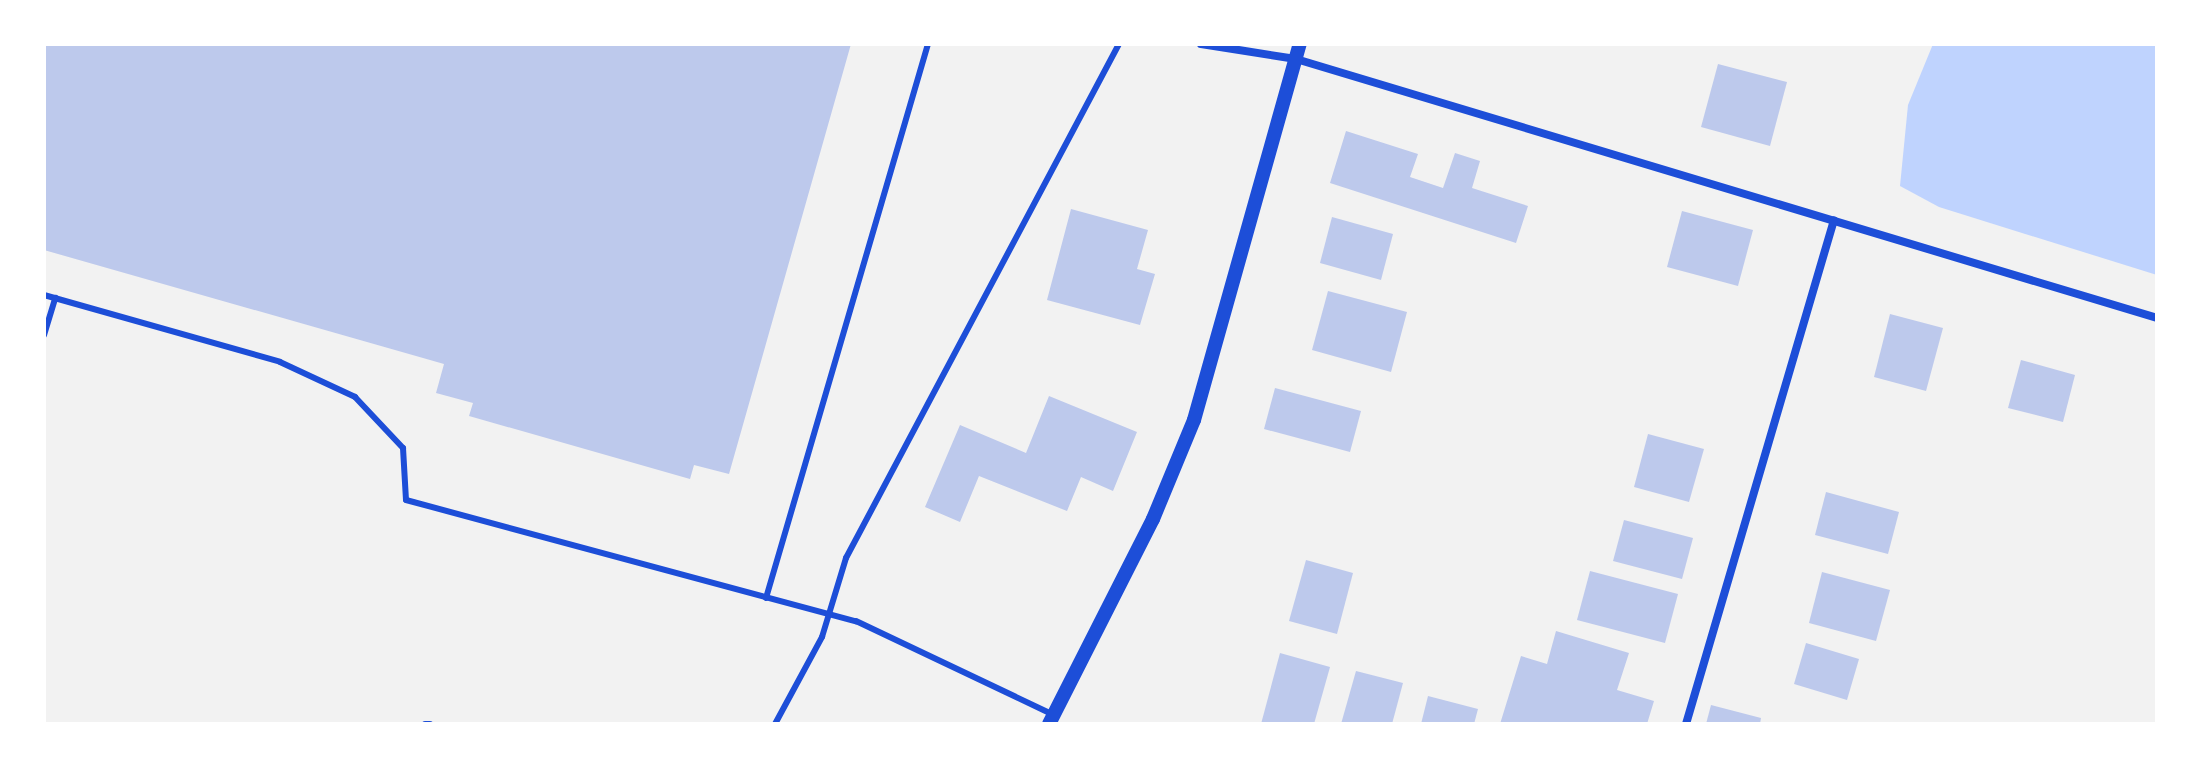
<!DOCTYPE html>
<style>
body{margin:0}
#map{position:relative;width:2201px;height:768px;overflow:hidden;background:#f2f2f2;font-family:"Public Sans",sans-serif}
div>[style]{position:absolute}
.water>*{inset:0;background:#bfd3fe}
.building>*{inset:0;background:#bdc9ec}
.service>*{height:6px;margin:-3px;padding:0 3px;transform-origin:3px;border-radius:3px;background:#1d4ed8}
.minor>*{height:8px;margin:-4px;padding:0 4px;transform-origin:4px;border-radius:4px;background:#1d4ed8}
.tertiary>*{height:14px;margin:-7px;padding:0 7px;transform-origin:7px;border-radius:7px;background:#1d4ed8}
span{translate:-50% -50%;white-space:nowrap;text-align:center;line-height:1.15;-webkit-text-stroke:6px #fff;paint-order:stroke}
.frame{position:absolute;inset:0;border:46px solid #fff;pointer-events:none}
</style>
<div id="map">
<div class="water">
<i style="clip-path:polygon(1933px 44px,2157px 44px,2157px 275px,1939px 207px,1900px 186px,1908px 105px)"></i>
</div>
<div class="building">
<i style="clip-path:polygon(44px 44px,851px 44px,729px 474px,694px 465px,690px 479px,469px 416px,473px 403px,436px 393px,444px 364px,44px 250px)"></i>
<i style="clip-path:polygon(1718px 64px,1787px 82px,1770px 146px,1701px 127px)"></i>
<i style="clip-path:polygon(1346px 131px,1418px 154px,1410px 177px,1443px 188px,1455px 153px,1480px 161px,1472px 188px,1528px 206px,1516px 243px,1330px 183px)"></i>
<i style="clip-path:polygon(1071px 209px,1148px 230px,1137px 269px,1155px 274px,1140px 325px,1047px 300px)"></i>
<i style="clip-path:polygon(1682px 211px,1753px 230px,1738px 286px,1667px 267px)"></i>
<i style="clip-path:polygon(1332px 217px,1393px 234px,1381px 280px,1320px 263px)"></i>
<i style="clip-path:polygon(1328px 291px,1407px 312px,1391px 372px,1312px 350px)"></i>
<i style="clip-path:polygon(1890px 314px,1943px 328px,1926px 391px,1874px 377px)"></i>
<i style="clip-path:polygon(2021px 360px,2075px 375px,2063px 422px,2008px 408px)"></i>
<i style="clip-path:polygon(1275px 388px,1361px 411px,1350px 452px,1264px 429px)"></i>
<i style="clip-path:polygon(1049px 396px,1137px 432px,1113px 491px,1081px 477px,1067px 511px,979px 476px,960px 522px,925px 507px,960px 425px,1026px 453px)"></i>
<i style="clip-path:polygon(1648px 434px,1704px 449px,1689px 502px,1634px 487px)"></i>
<i style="clip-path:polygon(1826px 492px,1899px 512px,1888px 554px,1815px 535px)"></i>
<i style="clip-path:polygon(1624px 520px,1693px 538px,1682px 579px,1613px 561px)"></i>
<i style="clip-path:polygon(1306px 560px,1353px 573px,1337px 634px,1289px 621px)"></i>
<i style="clip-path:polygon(1590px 571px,1678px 594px,1665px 643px,1577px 620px)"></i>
<i style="clip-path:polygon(1822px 572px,1890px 590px,1876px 641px,1809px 623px)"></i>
<i style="clip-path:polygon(1556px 631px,1629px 653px,1617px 690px,1654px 701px,1647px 724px,1500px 724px,1521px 656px,1547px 664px)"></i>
<i style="clip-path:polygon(1806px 643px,1859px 659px,1847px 700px,1794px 684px)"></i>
<i style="clip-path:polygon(1280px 653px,1330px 667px,1314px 724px,1261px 724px)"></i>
<i style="clip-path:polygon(1356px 671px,1403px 683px,1392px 724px,1341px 724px)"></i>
<i style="clip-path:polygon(1428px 696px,1478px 709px,1474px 724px,1421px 724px)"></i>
<i style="clip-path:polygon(1711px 705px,1761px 718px,1760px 724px,1706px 724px)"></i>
</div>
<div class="service">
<i style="left:44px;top:295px;width:245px;rotate:15.8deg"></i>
<i style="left:280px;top:362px;width:83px;rotate:25deg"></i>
<i style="left:355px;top:397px;width:70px;rotate:46.7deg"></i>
<i style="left:403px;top:448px;width:52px;rotate:86.7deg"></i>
<i style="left:406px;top:500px;width:466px;rotate:15.1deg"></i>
<i style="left:856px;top:621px;width:219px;rotate:25.4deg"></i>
<i style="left:44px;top:335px;width:39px;rotate:-73deg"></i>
<i style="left:766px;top:598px;width:577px;rotate:-73.7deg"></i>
<i style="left:425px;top:724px;width:5px"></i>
<i style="left:775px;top:724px;width:99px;rotate:-61.6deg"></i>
<i style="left:822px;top:637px;width:83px;rotate:-73.1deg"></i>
<i style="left:846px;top:558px;width:582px;rotate:-62.03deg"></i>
</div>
<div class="minor">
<i style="left:1201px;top:44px;width:96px;rotate:9deg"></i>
<i style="left:1296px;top:59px;width:899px;rotate:16.74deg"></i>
<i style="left:1686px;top:724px;width:525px;rotate:-73.64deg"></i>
</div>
<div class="tertiary">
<i style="left:1049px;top:724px;width:230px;rotate:-63.1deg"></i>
<i style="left:1153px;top:519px;width:107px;rotate:-67.5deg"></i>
<i style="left:1194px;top:420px;width:391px;rotate:-74.3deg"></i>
</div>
<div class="frame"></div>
</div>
